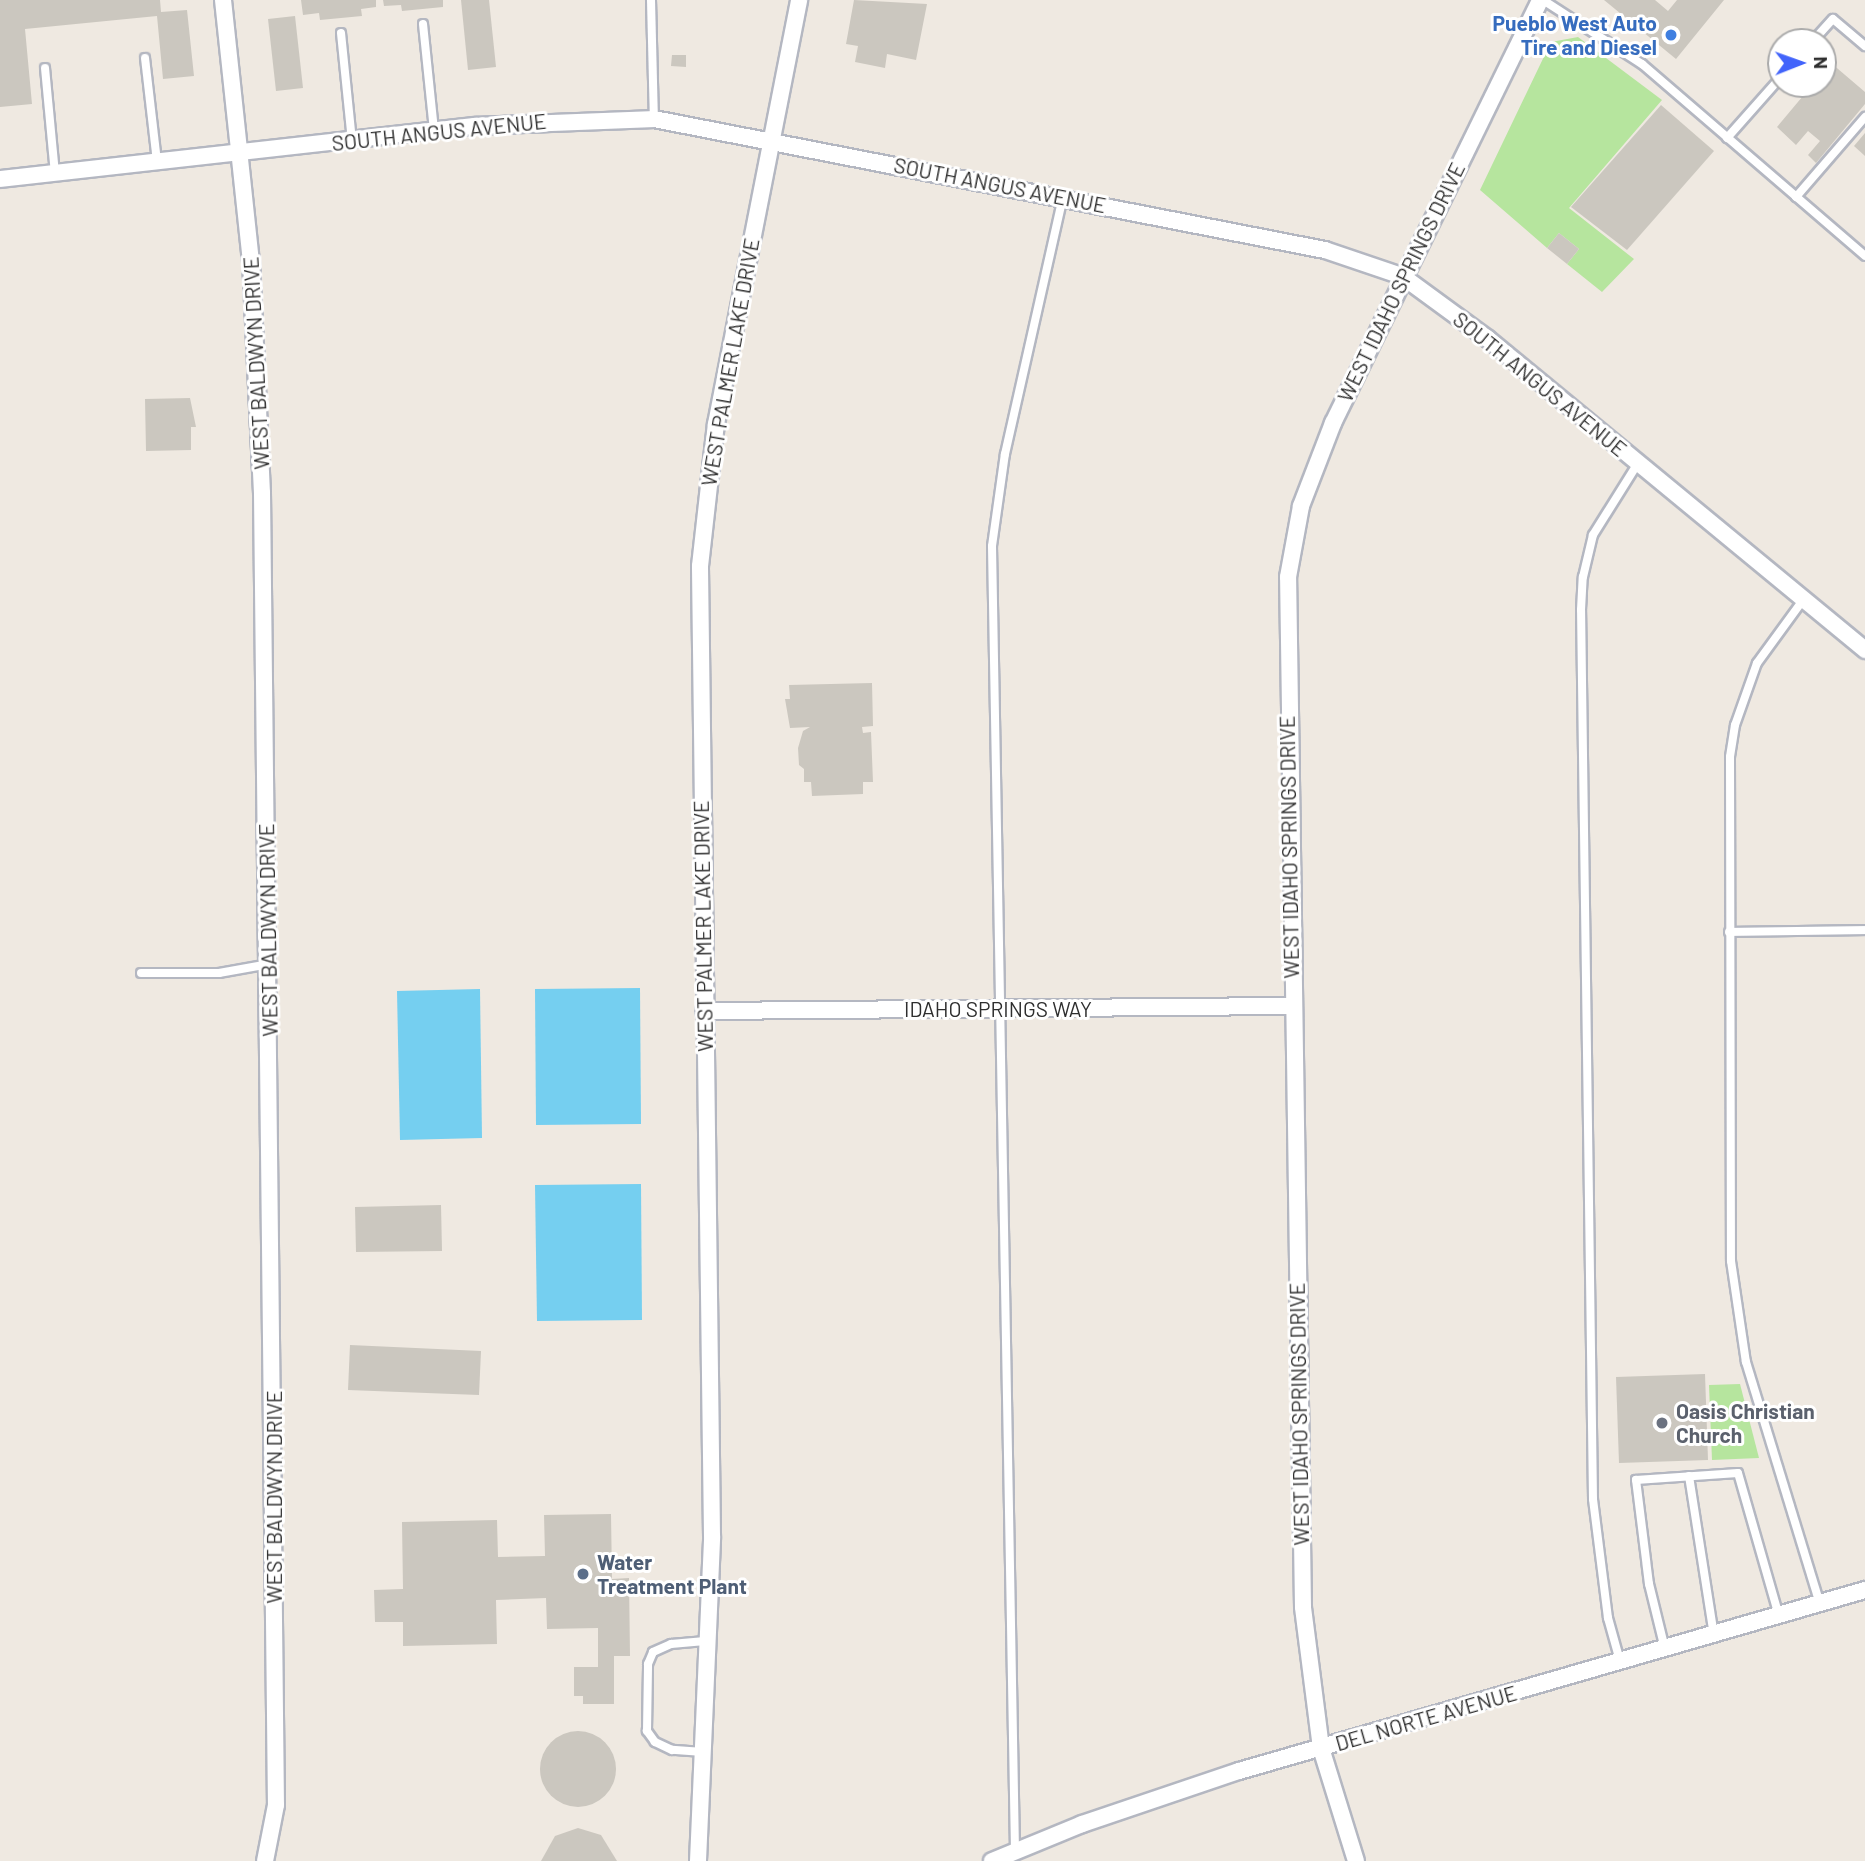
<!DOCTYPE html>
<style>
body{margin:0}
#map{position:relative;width:1865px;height:1861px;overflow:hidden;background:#efe9e1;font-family:Barlow,sans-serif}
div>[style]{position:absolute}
.green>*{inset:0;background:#b6e59e}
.water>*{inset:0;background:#75cff0}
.building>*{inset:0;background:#cbc7bf}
.round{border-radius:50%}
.roads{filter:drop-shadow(2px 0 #b4b7c1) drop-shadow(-2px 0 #b4b7c1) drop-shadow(0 2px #b4b7c1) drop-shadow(0 -2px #b4b7c1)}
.lane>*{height:8px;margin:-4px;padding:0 4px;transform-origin:4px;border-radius:4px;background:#fff}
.street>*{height:16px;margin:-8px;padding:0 8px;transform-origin:8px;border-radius:8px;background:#fff}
.dots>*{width:19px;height:19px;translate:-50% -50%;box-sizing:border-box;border:4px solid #fff;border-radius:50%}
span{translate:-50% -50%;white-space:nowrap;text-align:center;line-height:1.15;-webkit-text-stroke:6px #fff;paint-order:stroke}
.shop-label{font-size:21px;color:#366cbe;font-weight:700}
.right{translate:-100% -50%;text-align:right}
.street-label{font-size:21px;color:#2e2e2e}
.worship-label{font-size:21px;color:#5b616d;font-weight:700}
.left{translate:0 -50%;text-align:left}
.service-label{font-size:21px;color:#4e5e75;font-weight:700}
.north{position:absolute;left:1767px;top:28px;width:70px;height:70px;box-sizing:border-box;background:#fff;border:2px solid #ababab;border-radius:50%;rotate:89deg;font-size:19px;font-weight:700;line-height:28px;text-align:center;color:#2e2e2e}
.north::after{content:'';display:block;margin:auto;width:24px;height:32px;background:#4264fb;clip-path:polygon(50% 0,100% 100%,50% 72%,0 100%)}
</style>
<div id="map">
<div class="green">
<i style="clip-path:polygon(1578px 37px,1662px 100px,1569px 208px,1634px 259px,1602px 292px,1567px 264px,1579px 249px,1559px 233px,1547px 248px,1480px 190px,1551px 42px)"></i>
<i style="clip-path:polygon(1740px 1384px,1759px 1458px,1712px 1460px,1709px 1385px)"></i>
</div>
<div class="water">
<i style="clip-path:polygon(640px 988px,641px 1124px,536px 1125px,535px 989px)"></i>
<i style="clip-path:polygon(480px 989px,482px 1138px,400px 1140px,397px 991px)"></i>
<i style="clip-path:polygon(641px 1184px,642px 1320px,537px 1321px,535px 1185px)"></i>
</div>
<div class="building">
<i style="clip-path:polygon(0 0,160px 0,161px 12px,187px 10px,194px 76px,163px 79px,157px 16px,25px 29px,32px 104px,0 107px)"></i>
<i style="clip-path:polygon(301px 0,376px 0,376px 7px,361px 9px,362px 16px,320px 20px,319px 13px,303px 15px)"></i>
<i style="clip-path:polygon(383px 0,443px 0,443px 7px,402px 11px,401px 5px,384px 6px)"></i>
<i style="clip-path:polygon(461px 0,489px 0,496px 67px,468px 70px)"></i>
<i style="clip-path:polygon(854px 0,927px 4px,916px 60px,887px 54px,885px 68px,855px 62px,858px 46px,846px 44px)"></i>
<i style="clip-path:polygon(1604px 0,1655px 0,1668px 11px,1677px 0,1724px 0,1676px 59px)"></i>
<i style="clip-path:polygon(295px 16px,303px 88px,276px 91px,268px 19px)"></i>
<i style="clip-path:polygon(672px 55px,686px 55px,686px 67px,671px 66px)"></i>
<i style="clip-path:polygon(1831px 63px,1865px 92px,1865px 104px,1816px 163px,1808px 155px,1820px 141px,1808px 131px,1796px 145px,1777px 127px,1813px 84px,1823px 84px,1823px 72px)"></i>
<i style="clip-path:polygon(1661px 105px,1714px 151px,1627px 250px,1571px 207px)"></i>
<i style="clip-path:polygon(1865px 133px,1865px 156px,1854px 146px)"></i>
<i style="clip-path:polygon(1559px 233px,1579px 249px,1567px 264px,1547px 248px)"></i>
<i style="clip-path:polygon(190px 398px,196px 427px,191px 427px,191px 450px,146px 451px,145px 399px)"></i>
<i style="clip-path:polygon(872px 683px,873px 726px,862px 727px,863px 733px,871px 732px,873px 782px,863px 782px,863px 794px,812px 796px,811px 782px,804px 782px,804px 769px,799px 765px,798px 748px,803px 731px,810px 727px,790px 728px,785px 699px,790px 699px,789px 685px)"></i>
<i style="clip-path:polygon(441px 1205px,442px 1251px,356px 1252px,355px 1207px)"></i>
<i style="clip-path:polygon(350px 1345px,481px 1351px,479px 1395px,348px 1390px)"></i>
<i style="clip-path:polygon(1705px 1374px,1708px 1460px,1619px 1463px,1616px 1377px)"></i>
<i style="clip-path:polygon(611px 1514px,612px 1579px,629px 1578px,630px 1656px,614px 1656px,614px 1704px,583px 1704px,583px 1696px,574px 1696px,574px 1667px,598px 1667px,598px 1628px,547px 1629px,546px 1598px,496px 1600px,497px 1644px,403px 1646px,403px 1622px,375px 1622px,374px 1590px,403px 1589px,402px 1522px,497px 1520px,498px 1557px,545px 1556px,544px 1515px)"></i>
<i class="round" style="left:540px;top:1731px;width:76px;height:76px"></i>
<i style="clip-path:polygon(578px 1828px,601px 1835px,617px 1861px,541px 1861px,555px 1836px)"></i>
</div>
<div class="roads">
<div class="lane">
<i style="left:651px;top:0;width:119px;rotate:88.6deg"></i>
<i style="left:1543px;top:0;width:118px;rotate:32.9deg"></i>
<i style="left:1642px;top:64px;width:294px;rotate:40.7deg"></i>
<i style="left:423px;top:24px;width:108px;rotate:84.1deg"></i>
<i style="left:341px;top:33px;width:109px;rotate:84.2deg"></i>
<i style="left:1812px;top:42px;width:31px;rotate:-48deg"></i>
<i style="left:1833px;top:19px;width:42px;rotate:40.2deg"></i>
<i style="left:145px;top:58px;width:105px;rotate:83.4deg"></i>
<i style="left:45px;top:68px;width:105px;rotate:84.6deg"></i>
<i style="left:1727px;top:138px;width:81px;rotate:-48.5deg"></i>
<i style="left:1796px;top:197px;width:106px;rotate:-49.2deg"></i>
<i style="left:1803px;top:600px;width:78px;rotate:126.1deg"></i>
<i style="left:1757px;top:663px;width:66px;rotate:109.5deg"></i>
<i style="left:1735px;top:725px;width:32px;rotate:99deg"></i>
<i style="left:1730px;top:757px;width:504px;rotate:89.89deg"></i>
<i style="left:1731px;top:1261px;width:102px;rotate:81.6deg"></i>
<i style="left:1746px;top:1362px;width:253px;rotate:73deg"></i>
<i style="left:1729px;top:932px;width:136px;rotate:-0.8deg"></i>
<i style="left:141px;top:973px;width:78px"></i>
<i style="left:219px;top:973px;width:51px;rotate:-10.2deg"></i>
<i style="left:1689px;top:1476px;width:161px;rotate:81.1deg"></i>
<i style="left:1665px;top:1649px;width:67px;rotate:-103.8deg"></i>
<i style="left:1649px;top:1584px;width:105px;rotate:-97.1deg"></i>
<i style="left:1636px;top:1480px;width:102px;rotate:-3.9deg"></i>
<i style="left:1738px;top:1473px;width:149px;rotate:74deg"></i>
<i style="left:1620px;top:1661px;width:45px;rotate:-105.6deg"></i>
<i style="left:1608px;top:1618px;width:120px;rotate:-97.2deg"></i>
<i style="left:1593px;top:1499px;width:889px;rotate:-90.77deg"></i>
<i style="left:1581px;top:610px;width:33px;rotate:-87deg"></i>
<i style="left:1583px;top:577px;width:43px;rotate:-76.6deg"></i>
<i style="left:1593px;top:535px;width:85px;rotate:-58deg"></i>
<i style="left:703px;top:1752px;width:31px;rotate:-176deg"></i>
<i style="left:672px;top:1750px;width:19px;rotate:-155deg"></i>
<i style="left:655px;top:1742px;width:14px;rotate:-126deg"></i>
<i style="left:647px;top:1731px;width:67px;rotate:-89.1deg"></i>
<i style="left:648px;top:1664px;width:13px;rotate:-67deg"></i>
<i style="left:653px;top:1652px;width:20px;rotate:-24deg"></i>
<i style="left:671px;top:1644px;width:37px;rotate:-5deg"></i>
<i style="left:1015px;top:1851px;width:1305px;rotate:-91.01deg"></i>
<i style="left:992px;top:546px;width:93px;rotate:-82deg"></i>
<i style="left:1005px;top:454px;width:263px;rotate:-77.3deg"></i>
</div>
<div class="street">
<i style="left:223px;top:0;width:262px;rotate:83.9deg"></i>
<i style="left:251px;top:260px;width:233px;rotate:87.3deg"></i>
<i style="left:262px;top:493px;width:1312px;rotate:89.39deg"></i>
<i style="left:276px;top:1805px;width:57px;rotate:101.1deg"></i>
<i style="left:0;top:179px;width:478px;rotate:-6.4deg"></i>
<i style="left:475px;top:126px;width:179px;rotate:-2.2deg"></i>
<i style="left:654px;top:119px;width:684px;rotate:11.05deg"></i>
<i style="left:1325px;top:250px;width:81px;rotate:18.7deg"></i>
<i style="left:1402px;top:276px;width:107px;rotate:36.2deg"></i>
<i style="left:1488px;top:339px;width:489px;rotate:39.5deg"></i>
<i style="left:704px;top:1011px;width:588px;rotate:-0.49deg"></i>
<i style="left:698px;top:1861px;width:325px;rotate:-87.5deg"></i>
<i style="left:712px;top:1536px;width:970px;rotate:-90.71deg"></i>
<i style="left:700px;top:566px;width:143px;rotate:-83.6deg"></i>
<i style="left:716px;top:424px;width:432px;rotate:-78.9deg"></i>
<i style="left:992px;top:1861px;width:97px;rotate:-22.3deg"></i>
<i style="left:1082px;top:1824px;width:166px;rotate:-18.7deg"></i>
<i style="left:1239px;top:1771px;width:652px;rotate:-16.13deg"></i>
<i style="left:1356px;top:1861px;width:118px;rotate:-107.2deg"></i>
<i style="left:1321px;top:1748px;width:142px;rotate:-97.3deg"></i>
<i style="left:1303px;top:1607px;width:1030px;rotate:-90.83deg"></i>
<i style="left:1288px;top:577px;width:72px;rotate:-79.6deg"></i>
<i style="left:1301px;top:506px;width:89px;rotate:-68.9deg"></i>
<i style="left:1333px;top:423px;width:471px;rotate:-63.9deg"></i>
</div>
</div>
<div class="dots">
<i style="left:1671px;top:35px;background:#3f7fe0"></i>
<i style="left:1662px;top:1423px;background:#6b7280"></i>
<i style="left:583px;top:1574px;background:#5c6f8a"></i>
</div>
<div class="shop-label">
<span class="right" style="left:1657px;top:35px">Pueblo West Auto<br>Tire and Diesel</span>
</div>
<div class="street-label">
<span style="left:439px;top:132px;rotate:-6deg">SOUTH ANGUS AVENUE</span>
<span style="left:1000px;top:185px;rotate:11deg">SOUTH ANGUS AVENUE</span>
<span style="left:1401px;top:282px;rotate:-64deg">WEST IDAHO SPRINGS DRIVE</span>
<span style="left:730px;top:362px;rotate:-80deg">WEST PALMER LAKE DRIVE</span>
<span style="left:256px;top:363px;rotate:-93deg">WEST BALDWYN DRIVE</span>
<span style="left:1540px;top:384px;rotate:39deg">SOUTH ANGUS AVENUE</span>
<span style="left:1289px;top:847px;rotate:-91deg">WEST IDAHO SPRINGS DRIVE</span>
<span style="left:703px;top:926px;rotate:-91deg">WEST PALMER LAKE DRIVE</span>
<span style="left:268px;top:930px;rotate:-91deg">WEST BALDWYN DRIVE</span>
<span style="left:998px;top:1009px">IDAHO SPRINGS WAY</span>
<span style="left:1299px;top:1414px;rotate:-91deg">WEST IDAHO SPRINGS DRIVE</span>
<span style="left:274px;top:1497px;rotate:-90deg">WEST BALDWYN DRIVE</span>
<span style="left:1426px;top:1718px;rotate:-16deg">DEL NORTE AVENUE</span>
</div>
<div class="worship-label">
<span class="left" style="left:1676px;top:1423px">Oasis Christian<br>Church</span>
</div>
<div class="service-label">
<span class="left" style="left:597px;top:1574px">Water<br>Treatment Plant</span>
</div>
<div class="north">N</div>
</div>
